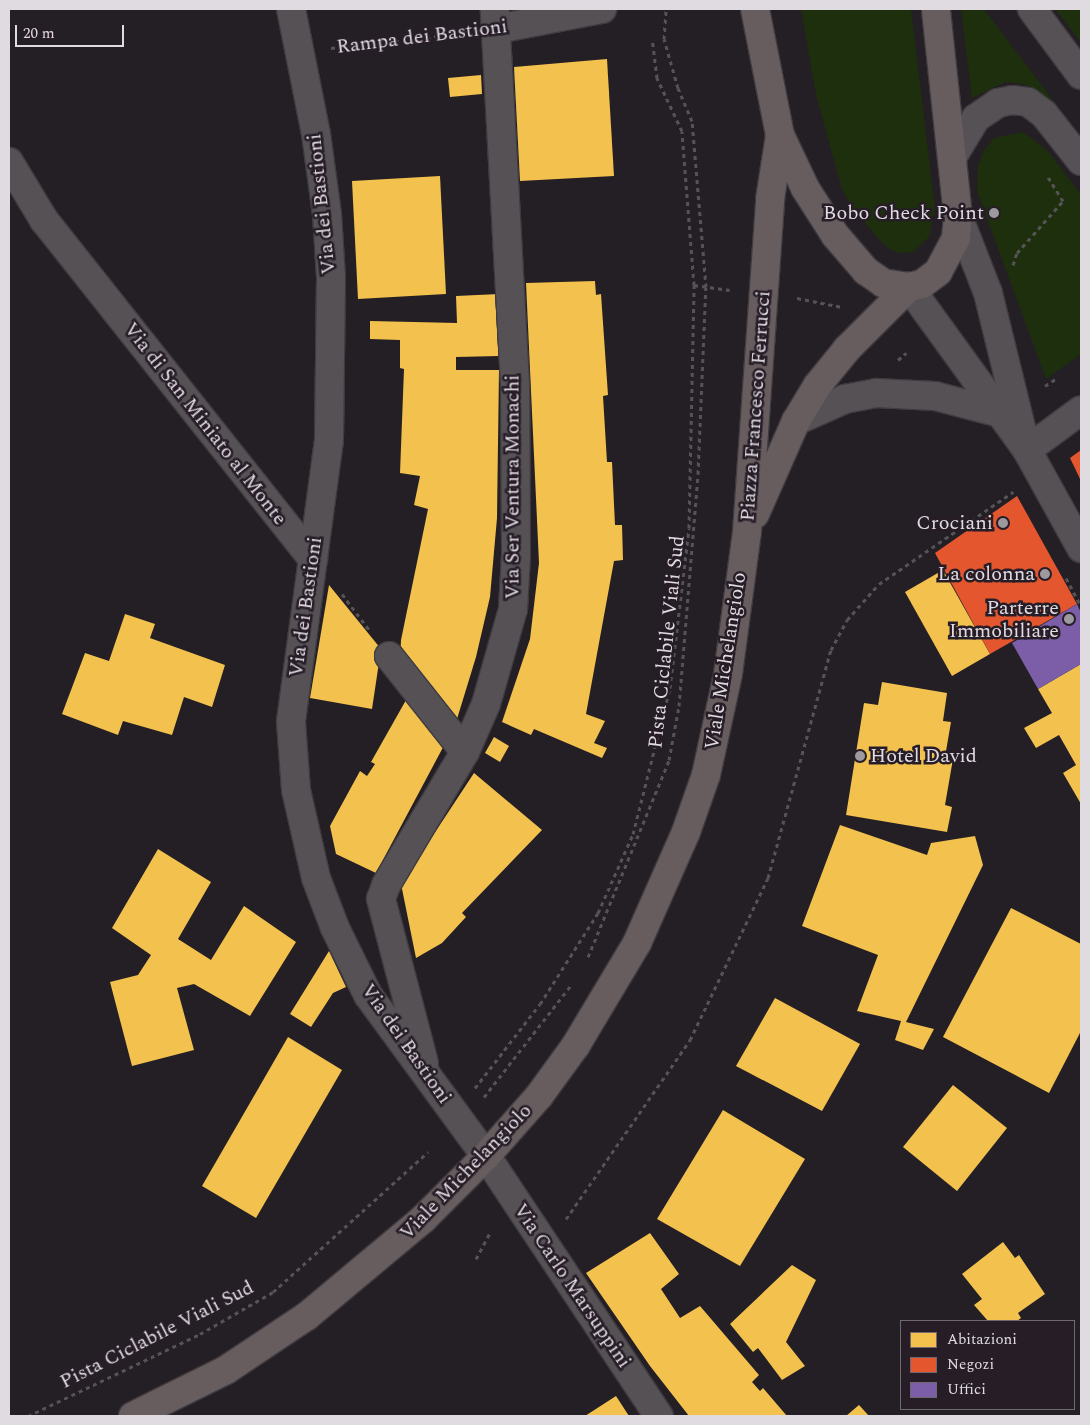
<!DOCTYPE html>
<style>
body{margin:0}
#map{position:relative;width:1090px;height:1425px;overflow:hidden;background:#241f25;font-family:Spectral,serif}
div>[style]{position:absolute}
.green>*{inset:0;background:#1d2f0d}
.homes>*{inset:0;background:#f2c14e}
.shops>*{inset:0;background:#e4572e}
.offices>*{inset:0;background:#7b5ea7}
.path>*{height:3px;margin-top:-1.5px;transform-origin:0;background:repeating-linear-gradient(90deg,#565357 0 4px,transparent 0 8px)}
.roads{filter:drop-shadow(1px 0 #3f3b40) drop-shadow(-1px 0 #3f3b40) drop-shadow(0 1px #3f3b40) drop-shadow(0 -1px #3f3b40)}
.minor>*{height:28px;margin:-14px;padding:0 14px;transform-origin:14px;border-radius:14px;background:#555155}
.major>*{height:28px;margin:-14px;padding:0 14px;transform-origin:14px;border-radius:14px;background:#675c5e}
.dots>*{width:14px;height:14px;translate:-50% -50%;box-sizing:border-box;border:2px solid #261d27;border-radius:50%}
span{translate:-50% -50%;white-space:nowrap;text-align:center;line-height:1.15;-webkit-text-stroke:5px #261d27;paint-order:stroke}
.street-label{font-size:20px;color:#e0dae1}
.poi-label{font-size:20px;color:#e0dae1}
.right{translate:-100% -50%;text-align:right}
.left{translate:0 -50%;text-align:left}
.frame{position:absolute;inset:0;border:10px solid #e0dae1;pointer-events:none}
.legend{position:absolute;left:900px;top:1320px;width:175px;height:90px;box-sizing:border-box;background:#261d27;border:1px solid #706971;margin:0;padding:6px 9px;list-style:none;font-size:15px;color:#e0dae1}
.legend li{display:flex;align-items:center;gap:10px;height:25px}
.legend b{width:25px;border:1px solid #706971}
.scale{position:absolute;left:15px;top:25px;width:109px;height:22px;box-sizing:border-box;border:2px solid #e0dae1;border-top:0;padding-left:6px;font-size:15px;line-height:18px;white-space:nowrap;color:#e0dae1;-webkit-text-stroke:4px #261d27;paint-order:stroke}
</style>
<div id="map">
<div class="green">
<i style="clip-path:polygon(801px 9px,911px 9px,935px 209px,929px 237px,913px 252px,898px 253px,885px 246px,853px 209px,842px 189px,816px 95px)"></i>
<i style="clip-path:polygon(961px 9px,984px 9px,1055px 103px,1032px 87px,1017px 83px,1005px 82px,972px 98px)"></i>
<i style="clip-path:polygon(1055px 9px,1081px 9px,1081px 43px,1081px 42px)"></i>
<i style="clip-path:polygon(1023px 132px,1047px 150px,1081px 195px,1081px 354px,1046px 379px,977px 191px,978px 166px,983px 152px,994px 138px)"></i>
</div>
<div class="homes">
<i style="clip-path:polygon(607px 59px,614px 176px,520px 181px,514px 67px)"></i>
<i style="clip-path:polygon(481px 75px,482px 94px,450px 97px,448px 78px)"></i>
<i style="clip-path:polygon(440px 176px,446px 294px,358px 299px,352px 181px)"></i>
<i style="clip-path:polygon(595px 281px,596px 295px,601px 294px,608px 395px,603px 396px,607px 462px,612px 462px,615px 525px,622px 525px,623px 560px,614px 561px,586px 714px,605px 721px,594px 743px,607px 748px,602px 758px,534px 729px,531px 735px,502px 722px,530px 639px,539px 563px,526px 283px)"></i>
<i style="clip-path:polygon(499px 294px,499px 356px,456px 357px,456px 370px,499px 370px,497px 518px,490px 597px,476px 657px,457px 719px,440px 716px,400px 663px,401px 640px,428px 509px,414px 505px,420px 476px,400px 473px,404px 369px,400px 368px,400px 340px,370px 339px,370px 321px,457px 323px,456px 296px)"></i>
<i style="clip-path:polygon(943px 570px,990px 654px,952px 676px,905px 592px)"></i>
<i style="clip-path:polygon(329px 585px,381px 649px,372px 709px,310px 698px)"></i>
<i style="clip-path:polygon(125px 614px,155px 624px,150px 638px,225px 665px,212px 707px,184px 697px,172px 735px,123px 721px,118px 735px,62px 714px,85px 653px,109px 661px)"></i>
<i style="clip-path:polygon(1081px 664px,1081px 804px,1063px 773px,1076px 765px,1059px 735px,1036px 748px,1024px 728px,1052px 713px,1038px 689px)"></i>
<i style="clip-path:polygon(882px 682px,947px 693px,943px 721px,951px 722px,945px 757px,953px 759px,945px 805px,952px 807px,947px 832px,846px 815px,864px 703px,878px 705px)"></i>
<i style="clip-path:polygon(410px 693px,448px 738px,376px 873px,336px 854px,330px 826px,360px 771px,367px 776px,375px 764px,371px 762px)"></i>
<i style="clip-path:polygon(494px 737px,509px 746px,500px 762px,485px 753px)"></i>
<i style="clip-path:polygon(474px 773px,542px 830px,462px 913px,466px 917px,442px 943px,416px 958px,401px 884px)"></i>
<i style="clip-path:polygon(840px 825px,927px 855px,931px 843px,975px 836px,983px 865px,906px 1022px,934px 1029px,923px 1050px,895px 1040px,901px 1021px,857px 1011px,878px 955px,802px 926px)"></i>
<i style="clip-path:polygon(158px 849px,211px 882px,178px 939px,211px 960px,244px 906px,296px 942px,250px 1016px,194px 984px,177px 988px,194px 1050px,132px 1066px,110px 982px,138px 975px,151px 955px,112px 928px)"></i>
<i style="clip-path:polygon(1011px 908px,1081px 944px,1081px 1031px,1049px 1093px,943px 1037px)"></i>
<i style="clip-path:polygon(329px 951px,346px 987px,333px 993px,311px 1027px,290px 1014px)"></i>
<i style="clip-path:polygon(775px 998px,860px 1044px,822px 1111px,736px 1066px)"></i>
<i style="clip-path:polygon(288px 1037px,342px 1070px,256px 1218px,202px 1186px)"></i>
<i style="clip-path:polygon(953px 1085px,1007px 1128px,957px 1191px,903px 1147px)"></i>
<i style="clip-path:polygon(723px 1110px,805px 1159px,740px 1266px,657px 1219px)"></i>
<i style="clip-path:polygon(650px 1233px,679px 1274px,661px 1289px,680px 1318px,700px 1306px,759px 1375px,752px 1382px,760px 1391px,763px 1388px,787px 1416px,689px 1416px,650px 1366px,586px 1273px)"></i>
<i style="clip-path:polygon(1003px 1242px,1015px 1258px,1019px 1255px,1045px 1294px,1018px 1313px,1021px 1318px,1017px 1321px,988px 1321px,974px 1305px,982px 1299px,962px 1274px)"></i>
<i style="clip-path:polygon(792px 1265px,816px 1280px,786px 1342px,805px 1366px,782px 1380px,758px 1348px,753px 1352px,730px 1324px)"></i>
<i style="clip-path:polygon(616px 1396px,629px 1416px,585px 1416px)"></i>
<i style="clip-path:polygon(859px 1405px,869px 1416px,846px 1416px)"></i>
</div>
<div class="shops">
<i style="clip-path:polygon(1081px 450px,1081px 481px,1070px 458px)"></i>
<i style="clip-path:polygon(1017px 496px,1077px 604px,990px 654px,935px 553px)"></i>
</div>
<div class="offices">
<i style="clip-path:polygon(1077px 604px,1081px 613px,1081px 664px,1038px 689px,1012px 643px)"></i>
</div>
<div class="path">
<i style="left:331px;top:48px;width:134px;rotate:-6.4deg"></i>
<i style="left:1013px;top:265px;width:13px;rotate:-72deg"></i>
<i style="left:1017px;top:253px;width:69px;rotate:-48.5deg"></i>
<i style="left:1063px;top:201px;width:28px;rotate:-122deg"></i>
<i style="left:694px;top:285px;width:36px;rotate:8deg"></i>
<i style="left:797px;top:298px;width:46px;rotate:11.3deg"></i>
<i style="left:898px;top:360px;width:11px;rotate:-41deg"></i>
<i style="left:1045px;top:386px;width:14px;rotate:-34deg"></i>
<i style="left:1066px;top:578px;width:32px;rotate:62deg"></i>
<i style="left:342px;top:594px;width:46px;rotate:52.9deg"></i>
<i style="left:588px;top:957px;width:213px;rotate:-67.6deg"></i>
<i style="left:669px;top:760px;width:55px;rotate:-79.5deg"></i>
<i style="left:679px;top:706px;width:233px;rotate:-85.3deg"></i>
<i style="left:698px;top:474px;width:187px;rotate:-87.6deg"></i>
<i style="left:706px;top:287px;width:167px;rotate:-94.8deg"></i>
<i style="left:692px;top:121px;width:36px;rotate:-113deg"></i>
<i style="left:678px;top:88px;width:51px;rotate:-105.9deg"></i>
<i style="left:664px;top:39px;width:30px;rotate:-86deg"></i>
<i style="left:475px;top:1088px;width:106px;rotate:-52.3deg"></i>
<i style="left:540px;top:1004px;width:108px;rotate:-57.5deg"></i>
<i style="left:598px;top:913px;width:86px;rotate:-66.1deg"></i>
<i style="left:633px;top:834px;width:151px;rotate:-75.8deg"></i>
<i style="left:670px;top:688px;width:161px;rotate:-83.2deg"></i>
<i style="left:689px;top:528px;width:243px;rotate:-88.8deg"></i>
<i style="left:694px;top:285px;width:154px;rotate:-94.5deg"></i>
<i style="left:682px;top:131px;width:59px;rotate:-115.3deg"></i>
<i style="left:657px;top:78px;width:39px;rotate:-97deg"></i>
<i style="left:484px;top:1097px;width:143px;rotate:-52.1deg"></i>
<i style="left:566px;top:1219px;width:218px;rotate:-55.3deg"></i>
<i style="left:690px;top:1040px;width:180px;rotate:-64.3deg"></i>
<i style="left:768px;top:878px;width:237px;rotate:-74.6deg"></i>
<i style="left:831px;top:650px;width:34px;rotate:-62deg"></i>
<i style="left:847px;top:620px;width:48px;rotate:-48.4deg"></i>
<i style="left:879px;top:584px;width:163px;rotate:-34.5deg"></i>
<i style="left:476px;top:1259px;width:30px;rotate:-62deg"></i>
<i style="left:28px;top:1416px;width:191px;rotate:-25.5deg"></i>
<i style="left:200px;top:1334px;width:84px;rotate:-29.9deg"></i>
<i style="left:273px;top:1292px;width:209px;rotate:-42.1deg"></i>
</div>
<div class="roads">
<div class="minor">
<i style="left:291px;top:9px;width:127px;rotate:78.7deg"></i>
<i style="left:316px;top:134px;width:81px;rotate:82.2deg"></i>
<i style="left:327px;top:214px;width:63px;rotate:86.4deg"></i>
<i style="left:331px;top:277px;width:163px;rotate:90.7deg"></i>
<i style="left:329px;top:440px;width:285px;rotate:97.7deg"></i>
<i style="left:291px;top:722px;width:68px;rotate:85.8deg"></i>
<i style="left:296px;top:790px;width:90px;rotate:77.2deg"></i>
<i style="left:316px;top:878px;width:53px;rotate:69.2deg"></i>
<i style="left:335px;top:928px;width:75px;rotate:63.8deg"></i>
<i style="left:368px;top:995px;width:200px;rotate:53.8deg"></i>
<i style="left:486px;top:1156px;width:312px;rotate:56.4deg"></i>
<i style="left:1032px;top:9px;width:82px;rotate:53.4deg"></i>
<i style="left:497px;top:29px;width:107px;rotate:-10.8deg"></i>
<i style="left:953px;top:156px;width:44px;rotate:-58.8deg"></i>
<i style="left:976px;top:118px;width:27px;rotate:-34deg"></i>
<i style="left:998px;top:103px;width:14px;rotate:-12deg"></i>
<i style="left:1012px;top:100px;width:16px;rotate:7deg"></i>
<i style="left:1028px;top:102px;width:20px;rotate:37deg"></i>
<i style="left:1044px;top:114px;width:60px;rotate:51.8deg"></i>
<i style="left:9px;top:162px;width:68px;rotate:58.9deg"></i>
<i style="left:44px;top:220px;width:433px;rotate:51.6deg"></i>
<i style="left:958px;top:216px;width:83px;rotate:68.7deg"></i>
<i style="left:988px;top:293px;width:147px;rotate:76.2deg"></i>
<i style="left:909px;top:287px;width:201px;rotate:54.1deg"></i>
<i style="left:1027px;top:450px;width:112px;rotate:61.1deg"></i>
<i style="left:796px;top:421px;width:54px;rotate:-24.2deg"></i>
<i style="left:845px;top:399px;width:32px;rotate:-11deg"></i>
<i style="left:876px;top:393px;width:59px;rotate:2.9deg"></i>
<i style="left:935px;top:396px;width:67px;rotate:14.7deg"></i>
<i style="left:1027px;top:450px;width:67px;rotate:-36.5deg"></i>
<i style="left:389px;top:656px;width:122px;rotate:51.6deg"></i>
<i style="left:424px;top:1063px;width:170px;rotate:-104.7deg"></i>
<i style="left:381px;top:899px;width:15px;rotate:-70deg"></i>
<i style="left:386px;top:885px;width:155px;rotate:-59.3deg"></i>
<i style="left:465px;top:752px;width:52px;rotate:-66.4deg"></i>
<i style="left:486px;top:704px;width:99px;rotate:-74.1deg"></i>
<i style="left:513px;top:609px;width:54px;rotate:-86.8deg"></i>
<i style="left:516px;top:555px;width:171px;rotate:-90.3deg"></i>
<i style="left:515px;top:384px;width:376px;rotate:-93.1deg"></i>
</div>
<div class="major">
<i style="left:755px;top:9px;width:128px;rotate:78.8deg"></i>
<i style="left:780px;top:135px;width:59px;rotate:64.7deg"></i>
<i style="left:805px;top:188px;width:56px;rotate:57.4deg"></i>
<i style="left:835px;top:235px;width:48px;rotate:49.3deg"></i>
<i style="left:866px;top:271px;width:21px;rotate:35deg"></i>
<i style="left:883px;top:283px;width:26px;rotate:9deg"></i>
<i style="left:909px;top:287px;width:13px;rotate:-13deg"></i>
<i style="left:922px;top:284px;width:20px;rotate:-37deg"></i>
<i style="left:938px;top:272px;width:38px;rotate:-62deg"></i>
<i style="left:956px;top:238px;width:22px;rotate:-85deg"></i>
<i style="left:958px;top:216px;width:208px;rotate:-96.1deg"></i>
<i style="left:755px;top:514px;width:102px;rotate:-66.2deg"></i>
<i style="left:796px;top:421px;width:41px;rotate:-59deg"></i>
<i style="left:817px;top:386px;width:48px;rotate:-51deg"></i>
<i style="left:847px;top:349px;width:88px;rotate:-45deg"></i>
<i style="left:133px;top:1416px;width:104px;rotate:-26.3deg"></i>
<i style="left:226px;top:1370px;width:97px;rotate:-33.7deg"></i>
<i style="left:307px;top:1316px;width:151px;rotate:-39.9deg"></i>
<i style="left:423px;top:1219px;width:89px;rotate:-45deg"></i>
<i style="left:486px;top:1156px;width:80px;rotate:-48.5deg"></i>
<i style="left:539px;top:1096px;width:63px;rotate:-54deg"></i>
<i style="left:576px;top:1045px;width:119px;rotate:-59.1deg"></i>
<i style="left:637px;top:943px;width:121px;rotate:-66.2deg"></i>
<i style="left:686px;top:832px;width:60px;rotate:-70.7deg"></i>
<i style="left:706px;top:775px;width:103px;rotate:-77.7deg"></i>
<i style="left:728px;top:674px;width:143px;rotate:-82.4deg"></i>
<i style="left:747px;top:532px;width:334px;rotate:-86deg"></i>
<i style="left:770px;top:199px;width:65px;rotate:-81.1deg"></i>
</div>
</div>
<div class="dots">
<i style="left:994px;top:213px;background:#9e999f"></i>
<i style="left:1003px;top:523px;background:#9e999f"></i>
<i style="left:1045px;top:574px;background:#9e999f"></i>
<i style="left:1069px;top:619px;background:#9e999f"></i>
<i style="left:860px;top:756px;background:#9e999f"></i>
</div>
<div class="street-label">
<span style="left:422px;top:37px;rotate:-7deg">Rampa dei Bastioni</span>
<span style="left:322px;top:204px;rotate:-96deg">Via dei Bastioni</span>
<span style="left:756px;top:406px;rotate:-86deg">Piazza Francesco Ferrucci</span>
<span style="left:205px;top:424px;rotate:52deg">Via di San Miniato al Monte</span>
<span style="left:513px;top:487px;rotate:-90deg">Via Ser Ventura Monachi</span>
<span style="left:306px;top:607px;rotate:-82deg">Via dei Bastioni</span>
<span style="left:667px;top:642px;rotate:-84deg">Pista Ciclabile Viali Sud</span>
<span style="left:726px;top:661px;rotate:-81deg">Viale Michelangiolo</span>
<span style="left:406px;top:1044px;rotate:55deg">Via dei Bastioni</span>
<span style="left:466px;top:1172px;rotate:-46deg">Viale Michelangiolo</span>
<span style="left:572px;top:1286px;rotate:56deg">Via Carlo Marsuppini</span>
<span style="left:157px;top:1335px;rotate:-27deg">Pista Ciclabile Viali Sud</span>
</div>
<div class="poi-label">
<span class="right" style="left:984px;top:213px">Bobo Check Point</span>
<span class="right" style="left:993px;top:523px">Crociani</span>
<span class="right" style="left:1035px;top:574px">La colonna</span>
<span class="right" style="left:1059px;top:620px">Parterre<br>Immobiliare</span>
<span class="left" style="left:870px;top:756px">Hotel David</span>
</div>
<div class="frame"></div>
<ul class="legend">
<li><b style="height:14px;background:#f2c14e"></b>Abitazioni</li>
<li><b style="height:14px;background:#e4572e"></b>Negozi</li>
<li><b style="height:14px;background:#7b5ea7"></b>Uffici</li>
</ul>
<div class="scale">20 m</div>
</div>
